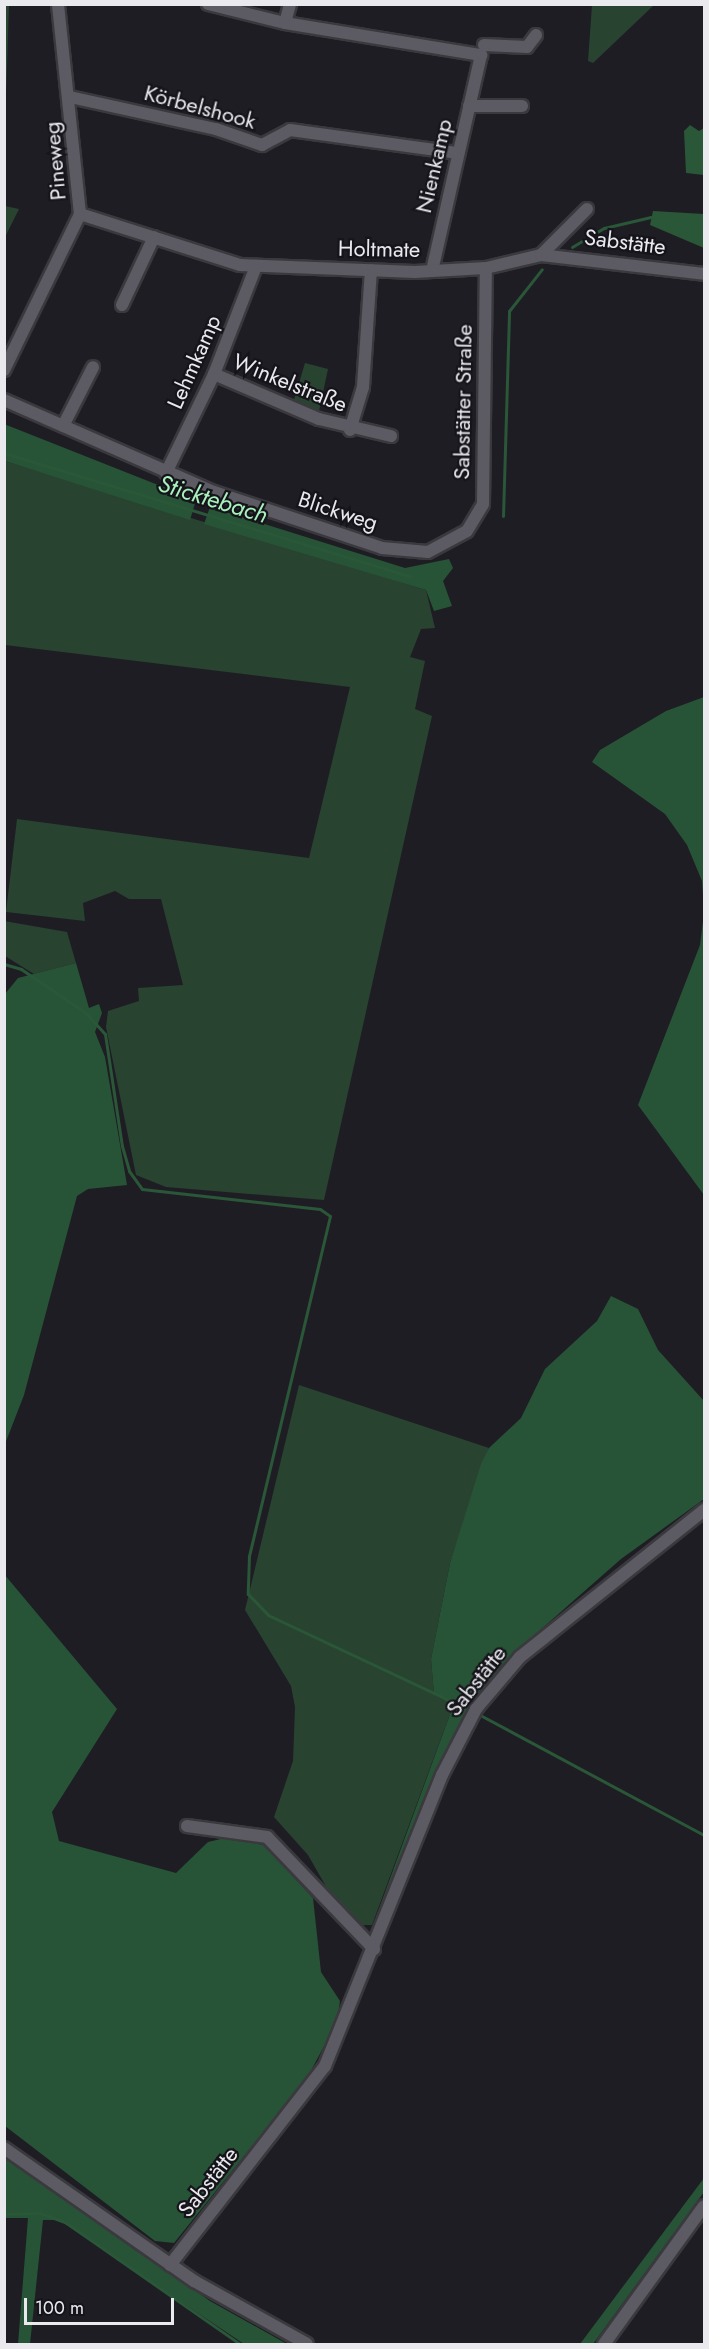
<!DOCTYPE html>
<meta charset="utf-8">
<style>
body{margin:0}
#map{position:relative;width:709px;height:2349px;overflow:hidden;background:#1f1d24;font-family:Jost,sans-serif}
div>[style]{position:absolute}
.green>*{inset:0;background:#294331}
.forest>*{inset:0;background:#275436}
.water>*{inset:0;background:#295738}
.stream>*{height:3px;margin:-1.5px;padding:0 1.5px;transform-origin:1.5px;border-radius:1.5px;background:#295738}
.roads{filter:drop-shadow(2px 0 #3a393e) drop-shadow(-2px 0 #3a393e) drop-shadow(0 2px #3a393e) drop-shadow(0 -2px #3a393e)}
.minor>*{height:12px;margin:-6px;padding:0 6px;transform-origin:6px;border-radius:6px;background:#5c5a62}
span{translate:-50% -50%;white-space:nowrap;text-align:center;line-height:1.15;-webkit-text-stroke:4.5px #15141a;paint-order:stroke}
.street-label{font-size:22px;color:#eae9ee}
.water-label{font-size:24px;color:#a9f2bd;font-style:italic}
.frame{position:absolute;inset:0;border:6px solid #eae9ee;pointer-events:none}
.scale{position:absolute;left:24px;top:2298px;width:150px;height:27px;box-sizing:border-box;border:3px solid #eae9ee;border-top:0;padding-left:8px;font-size:18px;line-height:21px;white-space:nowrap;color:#eae9ee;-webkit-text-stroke:4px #15141a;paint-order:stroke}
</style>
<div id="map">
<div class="green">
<i style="clip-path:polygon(9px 4px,7px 68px,5px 117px,4px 5px)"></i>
<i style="clip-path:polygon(592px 5px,592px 4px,654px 5px,593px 63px,588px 61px)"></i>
<i style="clip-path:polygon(5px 206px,19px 209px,5px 237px,4px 206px)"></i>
<i style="clip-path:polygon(305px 363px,328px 369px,319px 411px,294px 400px)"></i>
<i style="clip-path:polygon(5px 461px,426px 590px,435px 628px,421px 629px,410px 657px,425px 661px,415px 709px,432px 716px,324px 1200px,166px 1187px,136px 1175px,106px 1027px,108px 1011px,139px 1001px,138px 988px,183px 985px,161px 899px,129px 899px,115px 891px,83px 903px,85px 921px,6px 912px,17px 819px,309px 858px,350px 687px,5px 645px)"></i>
<i style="clip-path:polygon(4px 921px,67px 932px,76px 963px,34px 974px,5px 956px)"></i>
<i style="clip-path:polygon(299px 1385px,489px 1448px,450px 1563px,431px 1659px,434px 1694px,453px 1706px,372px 1925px,363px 1925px,328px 1890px,308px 1855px,274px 1817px,293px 1761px,295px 1707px,291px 1686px,245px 1610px)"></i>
</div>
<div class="forest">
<i style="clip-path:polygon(4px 424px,196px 500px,190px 520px,5px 461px)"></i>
<i style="clip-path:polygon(210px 507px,405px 568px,449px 559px,453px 568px,443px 581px,452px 606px,434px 611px,426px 590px,204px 524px)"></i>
<i style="clip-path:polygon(704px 697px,704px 910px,702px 881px,687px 845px,665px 814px,592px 762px,600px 750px,666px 711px)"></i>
<i style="clip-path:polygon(704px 913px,704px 1195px,638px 1105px,700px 945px)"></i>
<i style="clip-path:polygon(76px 963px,89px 1008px,99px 1004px,102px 1013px,95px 1032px,105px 1057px,127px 1185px,88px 1189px,77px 1196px,24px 1395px,5px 1444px,5px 994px,18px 978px)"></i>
<i style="clip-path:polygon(611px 1296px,638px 1309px,658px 1350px,704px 1401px,704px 1499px,621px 1559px,514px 1653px,475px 1697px,419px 1817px,385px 1909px,376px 1917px,453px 1706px,434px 1694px,431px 1659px,450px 1563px,481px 1464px,489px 1448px,521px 1418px,545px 1369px,597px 1321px)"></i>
<i style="clip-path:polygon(4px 1574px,117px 1709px,52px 1812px,59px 1841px,176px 1873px,208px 1842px,225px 1838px,264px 1845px,313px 1898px,321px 1972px,340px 2001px,337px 2022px,307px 2078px,174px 2243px,155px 2241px,5px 2126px)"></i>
<i style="clip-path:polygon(4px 2157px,210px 2301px,287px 2344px,244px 2344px,59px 2220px,43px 2220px,30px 2344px,18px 2344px,28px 2218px,5px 2218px)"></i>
<i style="clip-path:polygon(704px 2178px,704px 2192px,593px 2344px,580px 2344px)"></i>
</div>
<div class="water">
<i style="clip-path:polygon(690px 125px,699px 131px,704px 128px,704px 175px,686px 173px,684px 131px)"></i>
<i style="clip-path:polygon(653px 211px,704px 214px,704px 248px,650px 225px)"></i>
</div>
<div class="stream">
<i style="left:572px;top:247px;width:37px;rotate:-31deg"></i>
<i style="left:604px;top:228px;width:48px;rotate:-13.2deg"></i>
<i style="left:4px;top:453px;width:425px;rotate:16.9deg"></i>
<i style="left:503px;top:516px;width:205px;rotate:-88.3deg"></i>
<i style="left:509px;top:311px;width:53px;rotate:-51.8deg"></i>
<i style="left:4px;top:964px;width:18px;rotate:16deg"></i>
<i style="left:21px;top:969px;width:78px;rotate:34.1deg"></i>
<i style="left:86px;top:1013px;width:28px;rotate:48deg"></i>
<i style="left:105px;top:1034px;width:113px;rotate:81.4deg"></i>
<i style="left:122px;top:1146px;width:26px;rotate:74deg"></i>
<i style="left:129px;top:1171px;width:22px;rotate:54deg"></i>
<i style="left:142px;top:1189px;width:179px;rotate:6.4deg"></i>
<i style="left:320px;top:1209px;width:12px;rotate:35deg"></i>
<i style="left:330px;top:1216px;width:350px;rotate:103.4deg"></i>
<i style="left:249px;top:1556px;width:38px;rotate:92deg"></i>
<i style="left:248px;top:1594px;width:29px;rotate:46deg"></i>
<i style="left:268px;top:1615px;width:223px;rotate:25.2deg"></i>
<i style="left:480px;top:1715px;width:254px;rotate:28.2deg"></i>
<i style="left:4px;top:2214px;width:36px;rotate:-2deg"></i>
<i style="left:40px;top:2213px;width:27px;rotate:20deg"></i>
<i style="left:65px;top:2222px;width:213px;rotate:34.9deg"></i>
</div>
<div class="roads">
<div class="minor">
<i style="left:208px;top:4px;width:79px;rotate:13.9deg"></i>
<i style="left:285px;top:23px;width:20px;rotate:-75deg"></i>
<i style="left:285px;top:23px;width:199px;rotate:9.3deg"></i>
<i style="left:481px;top:55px;width:221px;rotate:102.8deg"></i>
<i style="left:484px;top:45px;width:43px;rotate:2.7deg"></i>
<i style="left:527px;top:47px;width:15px;rotate:-53deg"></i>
<i style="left:70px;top:97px;width:149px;rotate:12.4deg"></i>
<i style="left:216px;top:129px;width:49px;rotate:19.2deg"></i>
<i style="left:262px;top:145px;width:32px;rotate:-28deg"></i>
<i style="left:290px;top:130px;width:170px;rotate:7.8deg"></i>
<i style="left:469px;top:106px;width:53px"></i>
<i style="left:80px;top:214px;width:168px;rotate:17.7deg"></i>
<i style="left:240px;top:265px;width:175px;rotate:2.3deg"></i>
<i style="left:415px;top:272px;width:71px;rotate:-3.2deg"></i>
<i style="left:486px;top:268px;width:57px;rotate:-13.3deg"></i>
<i style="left:541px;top:255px;width:65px;rotate:-45deg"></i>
<i style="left:541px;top:255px;width:164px;rotate:6.6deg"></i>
<i style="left:122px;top:305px;width:75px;rotate:-64.8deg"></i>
<i style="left:4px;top:370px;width:174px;rotate:-64deg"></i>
<i style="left:80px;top:214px;width:211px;rotate:-96deg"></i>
<i style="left:214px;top:374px;width:114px;rotate:23.2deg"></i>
<i style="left:319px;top:419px;width:74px;rotate:13.3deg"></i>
<i style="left:4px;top:400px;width:229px;rotate:23.7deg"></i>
<i style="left:214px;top:492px;width:177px;rotate:18.4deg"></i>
<i style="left:382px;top:548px;width:46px;rotate:5deg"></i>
<i style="left:428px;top:552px;width:44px;rotate:-28.3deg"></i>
<i style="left:467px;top:531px;width:31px;rotate:-59deg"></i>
<i style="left:483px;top:504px;width:236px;rotate:-89.3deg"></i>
<i style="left:63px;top:426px;width:66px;rotate:-63deg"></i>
<i style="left:350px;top:430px;width:45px;rotate:-73.2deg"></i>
<i style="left:363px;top:387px;width:117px;rotate:-86.1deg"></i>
<i style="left:166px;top:473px;width:110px;rotate:-64.1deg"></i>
<i style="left:214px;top:374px;width:116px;rotate:-68.7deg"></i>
<i style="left:187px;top:1826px;width:81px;rotate:7.8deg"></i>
<i style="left:267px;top:1837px;width:155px;rotate:46.3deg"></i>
<i style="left:4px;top:2148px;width:232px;rotate:35deg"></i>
<i style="left:194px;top:2281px;width:129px;rotate:29.1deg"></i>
<i style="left:170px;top:2265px;width:252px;rotate:-52.1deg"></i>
<i style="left:325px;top:2066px;width:314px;rotate:-68.1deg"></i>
<i style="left:442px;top:1775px;width:74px;rotate:-62.7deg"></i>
<i style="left:476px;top:1709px;width:68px;rotate:-49.8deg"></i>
<i style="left:520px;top:1657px;width:236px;rotate:-38.6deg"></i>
<i style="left:604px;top:2344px;width:170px;rotate:-54.1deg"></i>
</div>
</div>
<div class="street-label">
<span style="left:200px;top:107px;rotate:15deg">Körbelshook</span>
<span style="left:55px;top:161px;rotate:-95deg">Pineweg</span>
<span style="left:434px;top:166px;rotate:-77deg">Nienkamp</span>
<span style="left:625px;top:242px;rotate:7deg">Sabstätte</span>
<span style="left:379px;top:249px;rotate:1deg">Holtmate</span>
<span style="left:194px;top:362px;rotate:-66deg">Lehmkamp</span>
<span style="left:290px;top:383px;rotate:22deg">Winkelstraße</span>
<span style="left:463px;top:402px;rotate:-89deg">Sabstätter Straße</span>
<span style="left:338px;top:511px;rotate:18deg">Blickweg</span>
<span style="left:476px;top:1681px;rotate:-52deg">Sabstätte</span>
<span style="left:208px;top:2182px;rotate:-52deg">Sabstätte</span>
</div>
<div class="water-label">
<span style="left:213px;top:499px;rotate:17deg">Sticktebach</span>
</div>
<div class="frame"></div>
<div class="scale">100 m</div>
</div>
